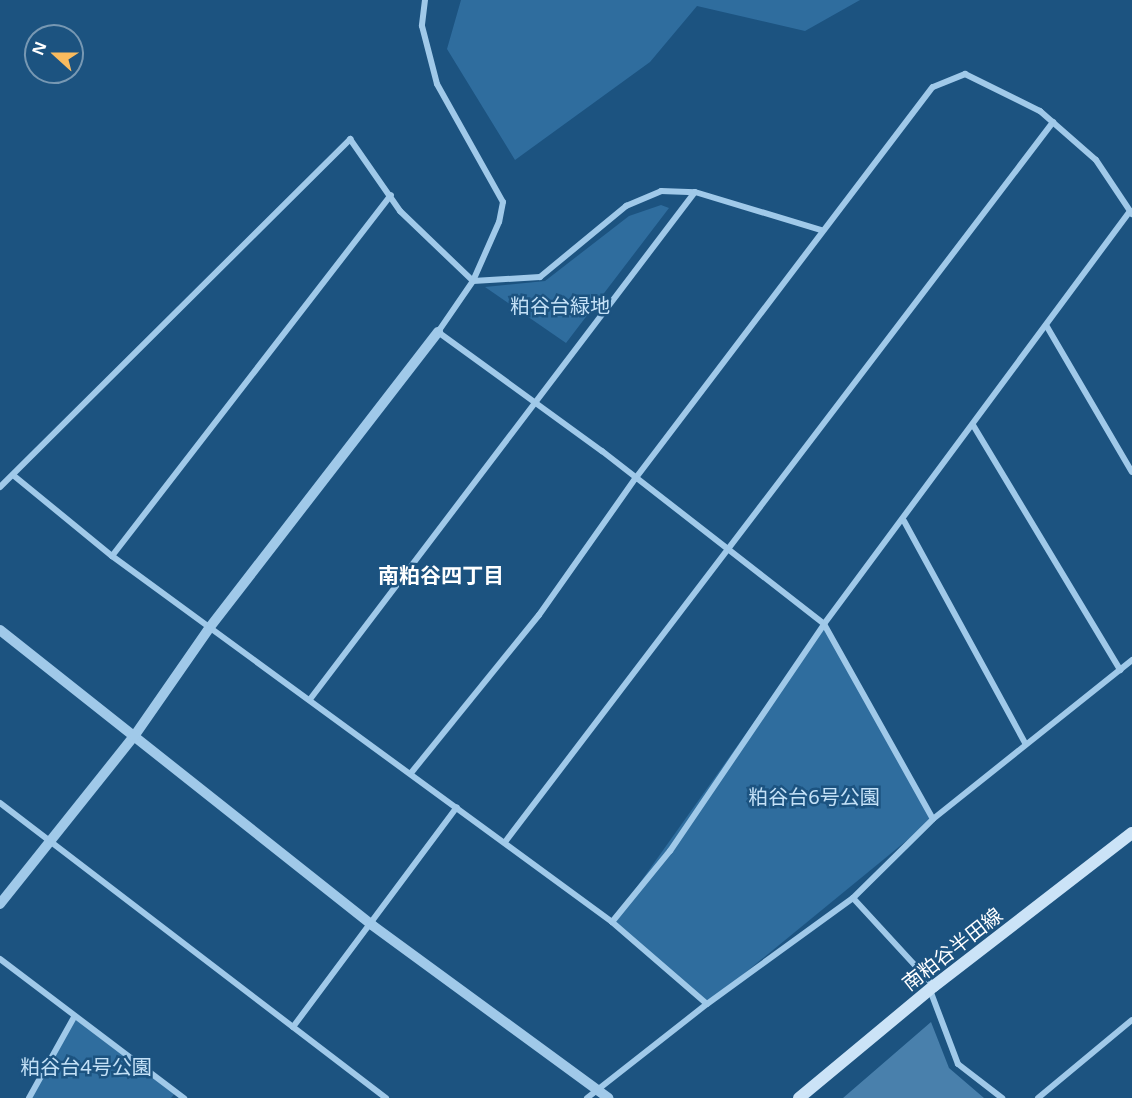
<!DOCTYPE html>
<meta charset="utf-8">
<style>
body{margin:0}
#map{position:relative;width:1132px;height:1098px;overflow:hidden;background:#1c5380;font-family:"Noto Sans","Noto Sans JP",sans-serif}
div>[style]{position:absolute}
.green>*{inset:0;background:#2f6d9e}
.building>*{inset:0;background:#4980ac}
.minor>*{height:6px;margin:-3px;padding:0 3px;transform-origin:3px;border-radius:3px;background:#a0c9e9}
.tertiary>*{height:10px;margin:-5px;padding:0 5px;transform-origin:5px;border-radius:5px;background:#a0c9e9}
.secondary>*{height:12px;margin:-6px;padding:0 6px;transform-origin:6px;border-radius:6px;background:#cbe3f7}
span{translate:-50% -50%;white-space:nowrap;text-align:center;line-height:1.15;-webkit-text-stroke:5px #1c5380;paint-order:stroke}
.park-label{font-size:20px;color:#c4e1f7}
.street-label{font-size:20px;color:#fff}
.neighbourhood-label{font-size:21px;color:#fff;font-weight:700}
.north{position:absolute;left:24px;top:24px;width:60px;height:60px;box-sizing:border-box;background:#1c5380;border:2px solid #7798b3;border-radius:50%;rotate:291deg;font-size:16px;font-weight:700;line-height:24px;text-align:center;color:#fff}
.north::after{content:'';display:block;margin:auto;width:21px;height:27px;background:#f9bb5e;clip-path:polygon(50% 0,100% 100%,50% 72%,0 100%)}
</style>
<div id="map">
<div class="green">
<i style="clip-path:polygon(461px 0,860px 0,805px 31px,697px 6px,650px 62px,515px 160px,447px 49px)"></i>
<i style="clip-path:polygon(661px 205px,669px 208px,566px 343px,485px 287px,545px 281px,629px 216px)"></i>
<i style="clip-path:polygon(824px 624px,933px 819px,707px 1004px,612px 922px)"></i>
<i style="clip-path:polygon(74px 1017px,176px 1092px,171px 1098px,29px 1098px)"></i>
</div>
<div class="building">
<i style="clip-path:polygon(931px 1022px,949px 1068px,984px 1098px,843px 1098px)"></i>
</div>
<div class="minor">
<i style="left:425px;top:0;width:26px;rotate:97deg"></i>
<i style="left:422px;top:26px;width:60px;rotate:75.5deg"></i>
<i style="left:437px;top:84px;width:135px;rotate:60.8deg"></i>
<i style="left:503px;top:202px;width:20px;rotate:101deg"></i>
<i style="left:499px;top:222px;width:64px;rotate:113.8deg"></i>
<i style="left:473px;top:281px;width:62px;rotate:124.5deg"></i>
<i style="left:438px;top:332px;width:203px;rotate:36deg"></i>
<i style="left:602px;top:451px;width:281px;rotate:37.9deg"></i>
<i style="left:824px;top:624px;width:223px;rotate:60.8deg"></i>
<i style="left:1046px;top:325px;width:170px;rotate:59.7deg"></i>
<i style="left:973px;top:425px;width:286px;rotate:59deg"></i>
<i style="left:13px;top:475px;width:128px;rotate:39.3deg"></i>
<i style="left:112px;top:556px;width:620px;rotate:36.2deg"></i>
<i style="left:612px;top:922px;width:125px;rotate:40.8deg"></i>
<i style="left:0;top:487px;width:494px;rotate:-44.8deg"></i>
<i style="left:350px;top:139px;width:88px;rotate:55.2deg"></i>
<i style="left:400px;top:211px;width:101px;rotate:43.8deg"></i>
<i style="left:473px;top:281px;width:67px;rotate:-3.4deg"></i>
<i style="left:540px;top:277px;width:112px;rotate:-39.5deg"></i>
<i style="left:626px;top:206px;width:38px;rotate:-23deg"></i>
<i style="left:661px;top:191px;width:34px;rotate:2deg"></i>
<i style="left:695px;top:192px;width:132px;rotate:16.8deg"></i>
<i style="left:904px;top:521px;width:253px;rotate:61.4deg"></i>
<i style="left:112px;top:556px;width:456px;rotate:-52.3deg"></i>
<i style="left:311px;top:698px;width:635px;rotate:-52.81deg"></i>
<i style="left:411px;top:773px;width:203px;rotate:-51deg"></i>
<i style="left:539px;top:615px;width:166px;rotate:-54.8deg"></i>
<i style="left:635px;top:479px;width:492px;rotate:-52.8deg"></i>
<i style="left:933px;top:87px;width:35px;rotate:-22deg"></i>
<i style="left:965px;top:74px;width:84px;rotate:26.3deg"></i>
<i style="left:1040px;top:111px;width:74px;rotate:41.2deg"></i>
<i style="left:1096px;top:160px;width:65px;rotate:56.3deg"></i>
<i style="left:0;top:803px;width:486px;rotate:37.4deg"></i>
<i style="left:505px;top:842px;width:905px;rotate:-52.72deg"></i>
<i style="left:853px;top:898px;width:120px;rotate:47.4deg"></i>
<i style="left:612px;top:922px;width:92px;rotate:-50.8deg"></i>
<i style="left:670px;top:851px;width:274px;rotate:-55.8deg"></i>
<i style="left:824px;top:624px;width:514px;rotate:-53.46deg"></i>
<i style="left:0;top:959px;width:231px;rotate:37.1deg"></i>
<i style="left:930px;top:990px;width:79px;rotate:69.3deg"></i>
<i style="left:958px;top:1064px;width:56px;rotate:37.7deg"></i>
<i style="left:293px;top:1027px;width:274px;rotate:-53.3deg"></i>
<i style="left:29px;top:1098px;width:93px;rotate:-60.9deg"></i>
<i style="left:587px;top:1098px;width:152px;rotate:-38.1deg"></i>
<i style="left:707px;top:1004px;width:180px;rotate:-36deg"></i>
<i style="left:853px;top:898px;width:112px;rotate:-44.6deg"></i>
<i style="left:933px;top:819px;width:255px;rotate:-38.6deg"></i>
<i style="left:1038px;top:1098px;width:122px;rotate:-39.7deg"></i>
</div>
<div class="tertiary">
<i style="left:0;top:630px;width:475px;rotate:38.4deg"></i>
<i style="left:372px;top:925px;width:293px;rotate:36.2deg"></i>
<i style="left:0;top:904px;width:216px;rotate:-51.4deg"></i>
<i style="left:135px;top:735px;width:131px;rotate:-55.2deg"></i>
<i style="left:210px;top:627px;width:373px;rotate:-52.3deg"></i>
</div>
<div class="secondary">
<i style="left:799px;top:1098px;width:175px;rotate:-39.7deg"></i>
<i style="left:934px;top:986px;width:250px;rotate:-37.7deg"></i>
</div>
<div class="park-label">
<span style="left:560px;top:305px">粕谷台緑地</span>
<span style="left:814px;top:796px">粕谷台6号公園</span>
<span style="left:86px;top:1066px">粕谷台4号公園</span>
</div>
<div class="street-label">
<span style="left:952px;top:949px;rotate:-38deg">南粕谷半田線</span>
</div>
<div class="neighbourhood-label">
<span style="left:441px;top:575px">南粕谷四丁目</span>
</div>
<div class="north">N</div>
</div>
